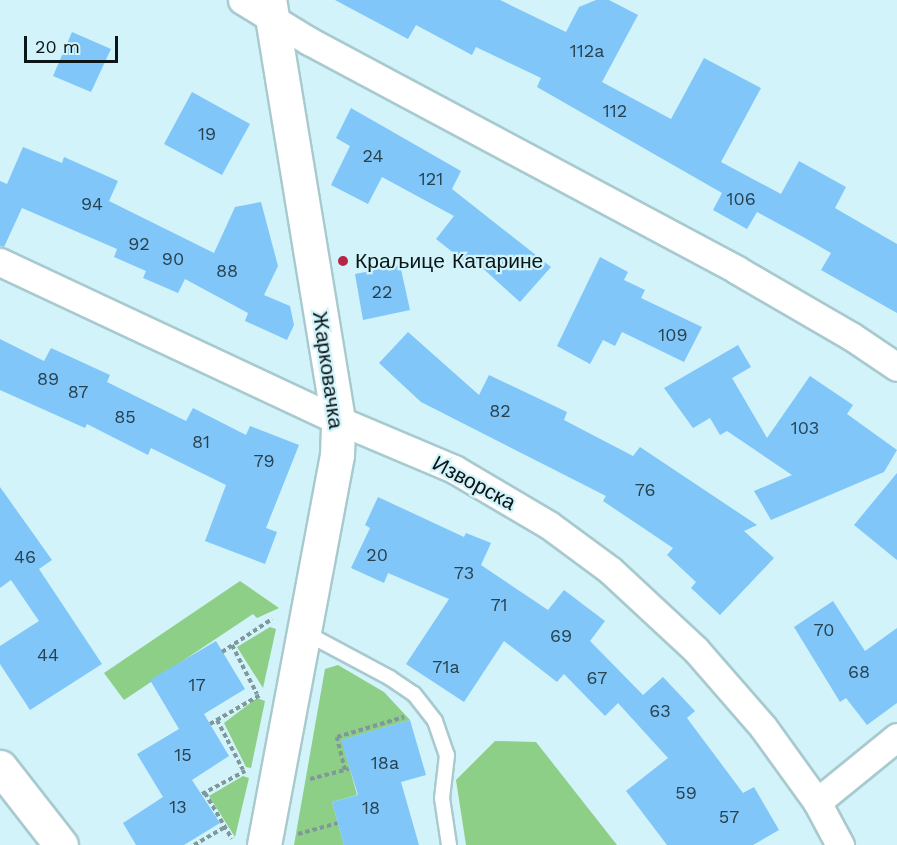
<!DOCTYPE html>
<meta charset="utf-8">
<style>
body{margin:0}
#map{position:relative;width:897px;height:845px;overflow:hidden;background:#d1f3f9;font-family:"Work Sans",sans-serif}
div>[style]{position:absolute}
.green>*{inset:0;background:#8dcf86}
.building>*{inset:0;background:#80c6f9}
.path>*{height:4px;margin-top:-2px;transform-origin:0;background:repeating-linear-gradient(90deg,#7f989c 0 4.5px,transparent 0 7.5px)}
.roads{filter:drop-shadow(2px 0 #a8cacf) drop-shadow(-2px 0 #a8cacf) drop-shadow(0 2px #a8cacf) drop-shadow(0 -2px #a8cacf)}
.service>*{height:14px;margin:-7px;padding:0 7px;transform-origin:7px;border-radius:7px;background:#fff}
.minor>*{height:27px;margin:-13.5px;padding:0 13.5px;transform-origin:13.5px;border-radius:13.5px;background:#fff}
.tertiary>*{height:33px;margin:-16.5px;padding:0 16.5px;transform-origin:16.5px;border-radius:16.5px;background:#fff}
.dots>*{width:16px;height:16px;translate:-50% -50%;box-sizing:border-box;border:3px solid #d1f3f9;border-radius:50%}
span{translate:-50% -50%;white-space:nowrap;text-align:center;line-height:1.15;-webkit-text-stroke:4.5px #d1f3f9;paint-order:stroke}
.number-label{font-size:18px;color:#284250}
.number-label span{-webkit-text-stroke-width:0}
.poi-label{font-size:21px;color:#0a1618}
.left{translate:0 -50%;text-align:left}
.street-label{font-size:21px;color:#0a1618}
.scale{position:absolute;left:24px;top:36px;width:94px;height:27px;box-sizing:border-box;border:3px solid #0a1618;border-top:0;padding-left:8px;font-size:18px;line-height:21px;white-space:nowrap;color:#0a1618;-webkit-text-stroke:4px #d1f3f9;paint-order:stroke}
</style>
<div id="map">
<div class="green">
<i style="clip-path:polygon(240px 581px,279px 608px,257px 618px,253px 614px,124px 700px,104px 673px)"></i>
<i style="clip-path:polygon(270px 627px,276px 629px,263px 688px,237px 647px)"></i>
<i style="clip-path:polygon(338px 665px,384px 692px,410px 720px,342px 740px,357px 795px,332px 802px,344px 845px,294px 845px,325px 669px)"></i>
<i style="clip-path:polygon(257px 698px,265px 701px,251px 768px,246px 767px,224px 723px)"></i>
<i style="clip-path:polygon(495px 741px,536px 742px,617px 845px,466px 845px,456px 780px)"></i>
<i style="clip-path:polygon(243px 776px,249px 778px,235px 837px,209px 796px)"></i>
</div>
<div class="building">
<i style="clip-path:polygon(335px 0,500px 0,566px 32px,579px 7px,596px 0,609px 0,638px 15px,602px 82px,671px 119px,704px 58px,761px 88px,721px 162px,781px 194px,799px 161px,846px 187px,835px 208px,897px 244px,897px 313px,821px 270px,831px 253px,805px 238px,757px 212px,747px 229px,713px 210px,722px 193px,537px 87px,541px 78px,476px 47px,472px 55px,416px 25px,408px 39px)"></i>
<i style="clip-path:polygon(72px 32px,111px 49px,91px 92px,53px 76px)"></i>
<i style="clip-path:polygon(192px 92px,250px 124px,222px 175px,164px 144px)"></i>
<i style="clip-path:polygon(351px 108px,461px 171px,452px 189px,551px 267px,520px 302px,478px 264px,474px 269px,436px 239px,454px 216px,382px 177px,368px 204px,331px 185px,350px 146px,336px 138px)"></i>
<i style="clip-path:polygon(23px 147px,62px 163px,64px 157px,118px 181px,109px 201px,214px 253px,235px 207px,261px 202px,278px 266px,264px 295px,290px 306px,294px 325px,287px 340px,245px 321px,248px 313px,185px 279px,178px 293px,143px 278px,146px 271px,114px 257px,117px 249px,22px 208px,4px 247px,0 246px,0 181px,7px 184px)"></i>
<i style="clip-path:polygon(600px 257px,628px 272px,624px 280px,645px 290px,641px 298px,702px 327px,684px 362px,622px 332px,615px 346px,603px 340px,590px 364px,557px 346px)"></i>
<i style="clip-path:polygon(400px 265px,410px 310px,363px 320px,355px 274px)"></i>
<i style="clip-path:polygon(408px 332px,479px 395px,489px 375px,567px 412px,564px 420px,633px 456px,640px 447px,757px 525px,744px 531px,774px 558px,720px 615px,691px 588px,696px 582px,667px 555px,673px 548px,603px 501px,606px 496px,421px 402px,379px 363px)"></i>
<i style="clip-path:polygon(0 339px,44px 361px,51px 348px,110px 375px,107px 382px,186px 421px,193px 408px,246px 435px,250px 426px,299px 445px,266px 528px,277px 532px,265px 564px,205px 541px,226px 485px,151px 448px,148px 455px,87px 424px,85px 428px,0 390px)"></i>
<i style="clip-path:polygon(738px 345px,751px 367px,732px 378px,767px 438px,810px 376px,853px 405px,847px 414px,897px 450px,884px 472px,771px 520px,754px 491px,792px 475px,727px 431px,720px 435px,710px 418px,693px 428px,664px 388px)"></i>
<i style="clip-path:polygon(897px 473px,897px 560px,854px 525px)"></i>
<i style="clip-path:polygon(0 487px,52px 560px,39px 569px,102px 664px,30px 710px,0 664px,0 646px,39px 621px,11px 580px,0 588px)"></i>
<i style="clip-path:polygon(378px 497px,464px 537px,466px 533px,491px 543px,481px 565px,548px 610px,564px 590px,605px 621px,590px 641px,643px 695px,663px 677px,695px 711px,687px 718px,743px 793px,754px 787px,779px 830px,753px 845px,667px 845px,626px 791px,668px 758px,618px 703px,605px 716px,564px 674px,557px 682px,504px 641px,464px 702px,406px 664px,449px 599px,388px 573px,384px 583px,351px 568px,370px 528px,365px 525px)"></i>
<i style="clip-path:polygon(833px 601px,865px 651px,897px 628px,897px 703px,867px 725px,846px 698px,840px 702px,794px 627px)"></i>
<i style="clip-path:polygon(216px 641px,245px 689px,204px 714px,229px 756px,192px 780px,220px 823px,184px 845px,136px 845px,123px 823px,163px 797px,137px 754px,179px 729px,150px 680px)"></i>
<i style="clip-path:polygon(410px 720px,426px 775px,401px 782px,419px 845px,344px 845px,332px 802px,358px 795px,341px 740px)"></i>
</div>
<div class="path">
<i style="left:232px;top:645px;width:55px;rotate:63deg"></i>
<i style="left:222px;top:652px;width:60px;rotate:-33.4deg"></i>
<i style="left:217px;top:720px;width:56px;rotate:62.5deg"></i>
<i style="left:210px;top:724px;width:58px;rotate:-30.1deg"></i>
<i style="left:345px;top:770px;width:34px;rotate:-104deg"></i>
<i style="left:337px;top:737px;width:70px;rotate:-16.6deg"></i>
<i style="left:310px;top:779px;width:40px;rotate:-14.4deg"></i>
<i style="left:205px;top:793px;width:53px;rotate:59.6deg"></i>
<i style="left:202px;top:794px;width:49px;rotate:-28.1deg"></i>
<i style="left:298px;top:834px;width:41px;rotate:-15.4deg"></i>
<i style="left:194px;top:845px;width:36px;rotate:-30deg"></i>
</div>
<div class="roads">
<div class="service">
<i style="left:304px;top:632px;width:98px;rotate:28.1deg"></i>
<i style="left:390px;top:678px;width:29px;rotate:34deg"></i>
<i style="left:414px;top:694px;width:34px;rotate:52deg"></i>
<i style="left:435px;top:721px;width:36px;rotate:71deg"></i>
<i style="left:447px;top:755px;width:43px;rotate:96.6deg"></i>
<i style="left:442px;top:798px;width:48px;rotate:81.5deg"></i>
</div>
<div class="minor">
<i style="left:242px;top:0;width:79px;rotate:31.5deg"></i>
<i style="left:309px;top:41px;width:485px;rotate:28.1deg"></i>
<i style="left:737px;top:270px;width:132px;rotate:30.1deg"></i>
<i style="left:851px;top:336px;width:55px;rotate:34deg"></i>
<i style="left:0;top:262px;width:373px;rotate:25.1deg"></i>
<i style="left:338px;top:420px;width:126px;rotate:22.9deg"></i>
<i style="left:454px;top:469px;width:110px;rotate:30.5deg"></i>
<i style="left:549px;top:525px;width:76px;rotate:36.4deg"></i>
<i style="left:610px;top:570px;width:117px;rotate:42.9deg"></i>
<i style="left:696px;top:650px;width:102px;rotate:49deg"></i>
<i style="left:763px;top:727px;width:92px;rotate:54.2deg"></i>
<i style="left:817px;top:802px;width:49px;rotate:61.9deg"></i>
<i style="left:817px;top:802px;width:103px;rotate:-39.1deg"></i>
</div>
<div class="tertiary">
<i style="left:0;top:767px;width:99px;rotate:52deg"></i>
<i style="left:264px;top:845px;width:397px;rotate:-79.4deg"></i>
<i style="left:337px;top:455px;width:35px;rotate:-88deg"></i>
<i style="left:338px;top:420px;width:426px;rotate:-99.3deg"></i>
</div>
</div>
<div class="dots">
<i style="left:343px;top:261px;background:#b62447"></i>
</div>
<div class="number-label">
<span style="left:587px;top:51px">112a</span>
<span style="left:615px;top:111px">112</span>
<span style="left:207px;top:134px">19</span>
<span style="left:373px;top:156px">24</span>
<span style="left:431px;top:179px">121</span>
<span style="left:741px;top:199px">106</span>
<span style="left:92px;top:204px">94</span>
<span style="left:139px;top:244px">92</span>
<span style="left:173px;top:259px">90</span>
<span style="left:227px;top:271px">88</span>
<span style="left:382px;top:292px">22</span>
<span style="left:673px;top:335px">109</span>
<span style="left:48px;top:379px">89</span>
<span style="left:78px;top:392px">87</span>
<span style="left:500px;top:411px">82</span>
<span style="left:125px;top:417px">85</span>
<span style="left:805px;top:428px">103</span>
<span style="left:201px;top:442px">81</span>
<span style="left:264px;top:461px">79</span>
<span style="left:645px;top:490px">76</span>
<span style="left:377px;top:555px">20</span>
<span style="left:25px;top:557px">46</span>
<span style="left:464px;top:573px">73</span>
<span style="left:499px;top:605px">71</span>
<span style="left:824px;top:630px">70</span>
<span style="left:561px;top:636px">69</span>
<span style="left:48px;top:655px">44</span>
<span style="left:446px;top:667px">71a</span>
<span style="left:859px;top:672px">68</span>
<span style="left:597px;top:678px">67</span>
<span style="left:197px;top:685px">17</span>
<span style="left:660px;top:711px">63</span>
<span style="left:183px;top:755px">15</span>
<span style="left:385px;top:763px">18a</span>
<span style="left:686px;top:793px">59</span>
<span style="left:178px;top:807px">13</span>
<span style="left:371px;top:808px">18</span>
<span style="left:729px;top:817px">57</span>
</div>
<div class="poi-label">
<span class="left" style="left:355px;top:261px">Краљице Катарине</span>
</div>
<div class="street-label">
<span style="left:328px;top:370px;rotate:82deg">Жарковачка</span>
<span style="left:474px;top:483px;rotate:28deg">Изворска</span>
</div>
<div class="scale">20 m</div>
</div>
